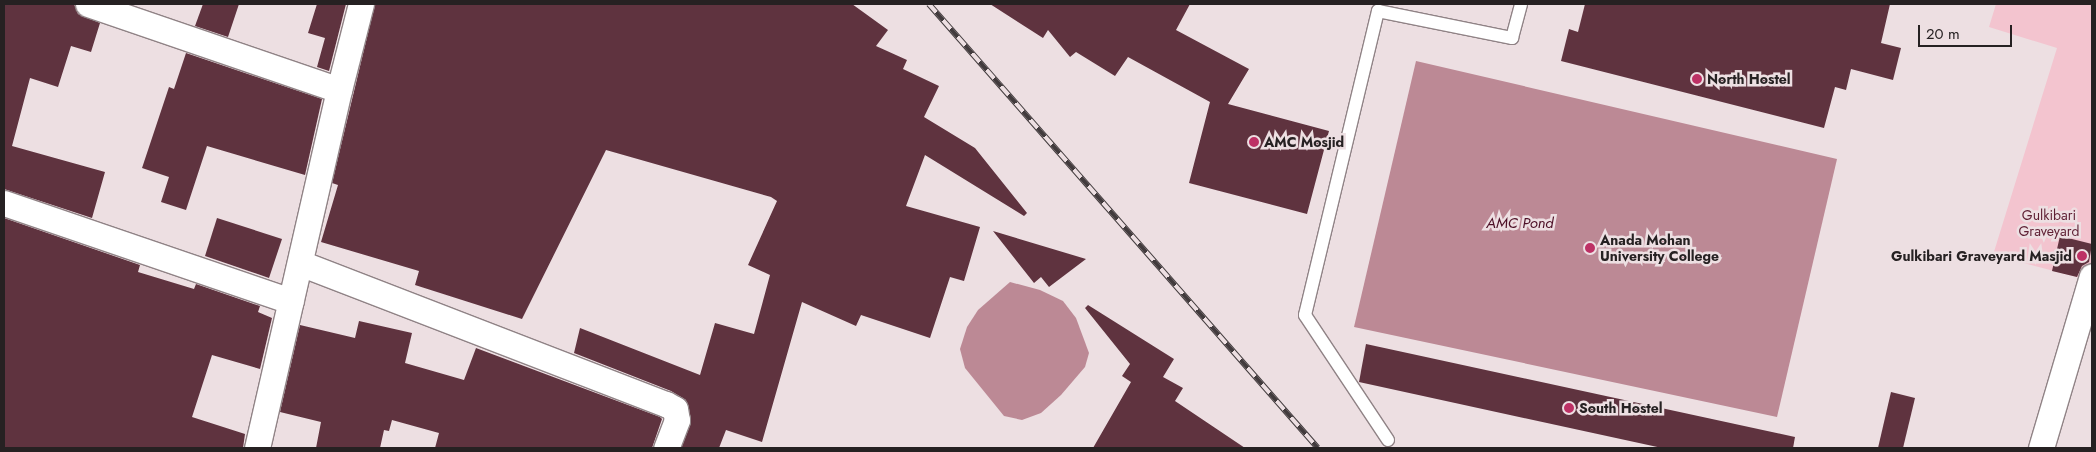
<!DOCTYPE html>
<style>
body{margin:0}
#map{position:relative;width:2096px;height:452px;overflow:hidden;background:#eddfe2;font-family:Jost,sans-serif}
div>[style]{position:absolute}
.green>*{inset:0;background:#f3c4cf}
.water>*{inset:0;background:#bc8995}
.building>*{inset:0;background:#5f333f}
.roads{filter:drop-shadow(1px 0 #908386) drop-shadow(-1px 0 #908386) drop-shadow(0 1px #908386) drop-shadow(0 -1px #908386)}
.service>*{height:12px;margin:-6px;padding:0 6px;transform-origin:6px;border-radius:6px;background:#fff}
.minor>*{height:25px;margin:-12.5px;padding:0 12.5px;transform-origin:12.5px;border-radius:12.5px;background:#fff}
.rail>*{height:5.5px;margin-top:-2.75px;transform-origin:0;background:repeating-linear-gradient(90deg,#eddfe2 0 11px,#423b3d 0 22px);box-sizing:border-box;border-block:1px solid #423b3d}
.dots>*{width:14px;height:14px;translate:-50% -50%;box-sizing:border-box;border:2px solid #eddfe2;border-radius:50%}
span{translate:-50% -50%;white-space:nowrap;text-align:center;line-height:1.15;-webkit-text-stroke:5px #eddfe2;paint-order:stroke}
.poi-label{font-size:14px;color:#262122;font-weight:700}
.left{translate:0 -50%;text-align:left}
.right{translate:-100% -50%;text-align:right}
.park-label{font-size:14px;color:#5e1f33}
.water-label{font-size:15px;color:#4d0f26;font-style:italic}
.frame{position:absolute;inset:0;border:5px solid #262122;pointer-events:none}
.scale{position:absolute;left:1918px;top:25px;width:94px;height:22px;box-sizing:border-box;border:2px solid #262122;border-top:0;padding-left:6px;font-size:15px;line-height:18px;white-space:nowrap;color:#262122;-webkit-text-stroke:4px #eddfe2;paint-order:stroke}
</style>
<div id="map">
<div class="green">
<i style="clip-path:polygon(1996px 4px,2092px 4px,2092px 281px,1993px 255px,2057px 48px,1989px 27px)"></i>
</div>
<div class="water">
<i style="clip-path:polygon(1416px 61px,1837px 159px,1777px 417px,1354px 327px)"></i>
<i style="clip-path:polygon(1010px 282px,1040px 290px,1063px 301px,1076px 318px,1089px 353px,1085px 367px,1061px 395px,1041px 413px,1022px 420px,1004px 416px,965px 368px,960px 349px,967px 327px,978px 310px)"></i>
</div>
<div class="building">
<i style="clip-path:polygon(4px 4px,74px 4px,78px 14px,100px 23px,91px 52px,71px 46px,58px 87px,30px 78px,12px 146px,105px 172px,92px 218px,4px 189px)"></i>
<i style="clip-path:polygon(203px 4px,239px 4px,228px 37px,195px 26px)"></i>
<i style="clip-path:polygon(317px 4px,346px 4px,329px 71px,317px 67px,325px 38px,308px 33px)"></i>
<i style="clip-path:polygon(375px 4px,852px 4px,888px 30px,876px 46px,907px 60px,903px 69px,939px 86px,924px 117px,975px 148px,1027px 213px,1024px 216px,925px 155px,906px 206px,980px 227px,964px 281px,950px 277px,930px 338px,861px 315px,856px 326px,802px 302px,762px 442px,726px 430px,719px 448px,681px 448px,690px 425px,686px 400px,671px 391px,574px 353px,580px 328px,700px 375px,715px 323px,754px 334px,770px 275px,748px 265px,777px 201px,771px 197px,606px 150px,522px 319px,415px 285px,419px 271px,321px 242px,338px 185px,332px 183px)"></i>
<i style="clip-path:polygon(990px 4px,1190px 4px,1176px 30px,1249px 69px,1228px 104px,1329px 131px,1307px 214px,1189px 183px,1210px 102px,1128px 57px,1115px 76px,1076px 52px,1070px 57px,1048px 30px,1043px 38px)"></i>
<i style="clip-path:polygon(1585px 4px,1890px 4px,1881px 43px,1901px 48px,1893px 80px,1851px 69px,1846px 90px,1835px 87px,1824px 128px,1561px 61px,1569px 29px,1578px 32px)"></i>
<i style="clip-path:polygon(186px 53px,322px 99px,305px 175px,207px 146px,186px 210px,161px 202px,169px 177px,142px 168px,169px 87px,174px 89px)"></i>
<i style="clip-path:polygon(4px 218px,140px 265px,138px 272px,194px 289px,196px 284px,260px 306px,258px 312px,272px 318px,260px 369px,212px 355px,192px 417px,245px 434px,243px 448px,4px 448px)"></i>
<i style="clip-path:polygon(217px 218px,282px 239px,269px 278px,205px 256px)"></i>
<i style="clip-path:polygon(993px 231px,1086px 259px,1049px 287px,1041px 277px,1034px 283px)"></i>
<i style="clip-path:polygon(2060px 236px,2092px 244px,2089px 262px,2082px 266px,2077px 277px,2052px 271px)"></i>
<i style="clip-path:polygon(1088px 305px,1174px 359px,1163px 377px,1183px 388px,1175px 401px,1245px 448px,1093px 448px,1131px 382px,1122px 376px,1130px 364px,1085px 308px)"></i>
<i style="clip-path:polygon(359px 321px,412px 333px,405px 363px,464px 380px,476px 348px,660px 417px,662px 419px,652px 448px,435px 448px,439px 433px,392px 420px,389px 431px,384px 430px,380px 448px,316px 448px,321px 422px,280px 412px,300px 325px,355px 338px)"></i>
<i style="clip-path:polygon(1366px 344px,1795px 437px,1793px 448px,1662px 448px,1359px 382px)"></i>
<i style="clip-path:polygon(1891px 392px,1915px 398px,1903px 448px,1878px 448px)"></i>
</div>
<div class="roads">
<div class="service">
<i style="left:1388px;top:440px;width:150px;rotate:-123.6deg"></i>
<i style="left:1305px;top:315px;width:313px;rotate:-76.5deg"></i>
<i style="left:1378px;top:11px;width:137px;rotate:11.4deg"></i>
<i style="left:1512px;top:38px;width:35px;rotate:-75deg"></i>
</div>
<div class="minor">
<i style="left:88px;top:4px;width:265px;rotate:18.9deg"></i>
<i style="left:339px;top:90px;width:367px;rotate:102.9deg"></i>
<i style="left:339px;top:90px;width:89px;rotate:-75.7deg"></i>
<i style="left:4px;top:203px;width:303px;rotate:18.9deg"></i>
<i style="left:300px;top:263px;width:392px;rotate:21.1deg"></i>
<i style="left:666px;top:404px;width:10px;rotate:29deg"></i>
<i style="left:675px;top:409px;width:11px;rotate:80deg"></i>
<i style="left:677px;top:420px;width:30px;rotate:111deg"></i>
<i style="left:2041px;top:448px;width:179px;rotate:-73.5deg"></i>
</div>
</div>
<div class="rail">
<i style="left:929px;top:4px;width:590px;rotate:48.78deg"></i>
</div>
<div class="dots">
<i style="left:1697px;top:79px;background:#bd3165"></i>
<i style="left:1254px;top:142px;background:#bd3165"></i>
<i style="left:1590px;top:248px;background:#bd3165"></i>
<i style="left:2082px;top:256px;background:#bd3165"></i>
<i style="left:1569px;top:408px;background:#bd3165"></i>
</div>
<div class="poi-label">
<span class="left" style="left:1707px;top:79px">North Hostel</span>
<span class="left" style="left:1264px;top:142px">AMC Mosjid</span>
<span class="left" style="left:1600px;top:248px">Anada Mohan<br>University College</span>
<span class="right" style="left:2072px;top:256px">Gulkibari Graveyard Masjid</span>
<span class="left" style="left:1579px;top:408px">South Hostel</span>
</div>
<div class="park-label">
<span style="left:2049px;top:223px">Gulkibari<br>Graveyard</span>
</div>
<div class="water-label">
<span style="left:1520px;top:224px">AMC Pond</span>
</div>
<div class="frame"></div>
<div class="scale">20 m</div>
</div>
